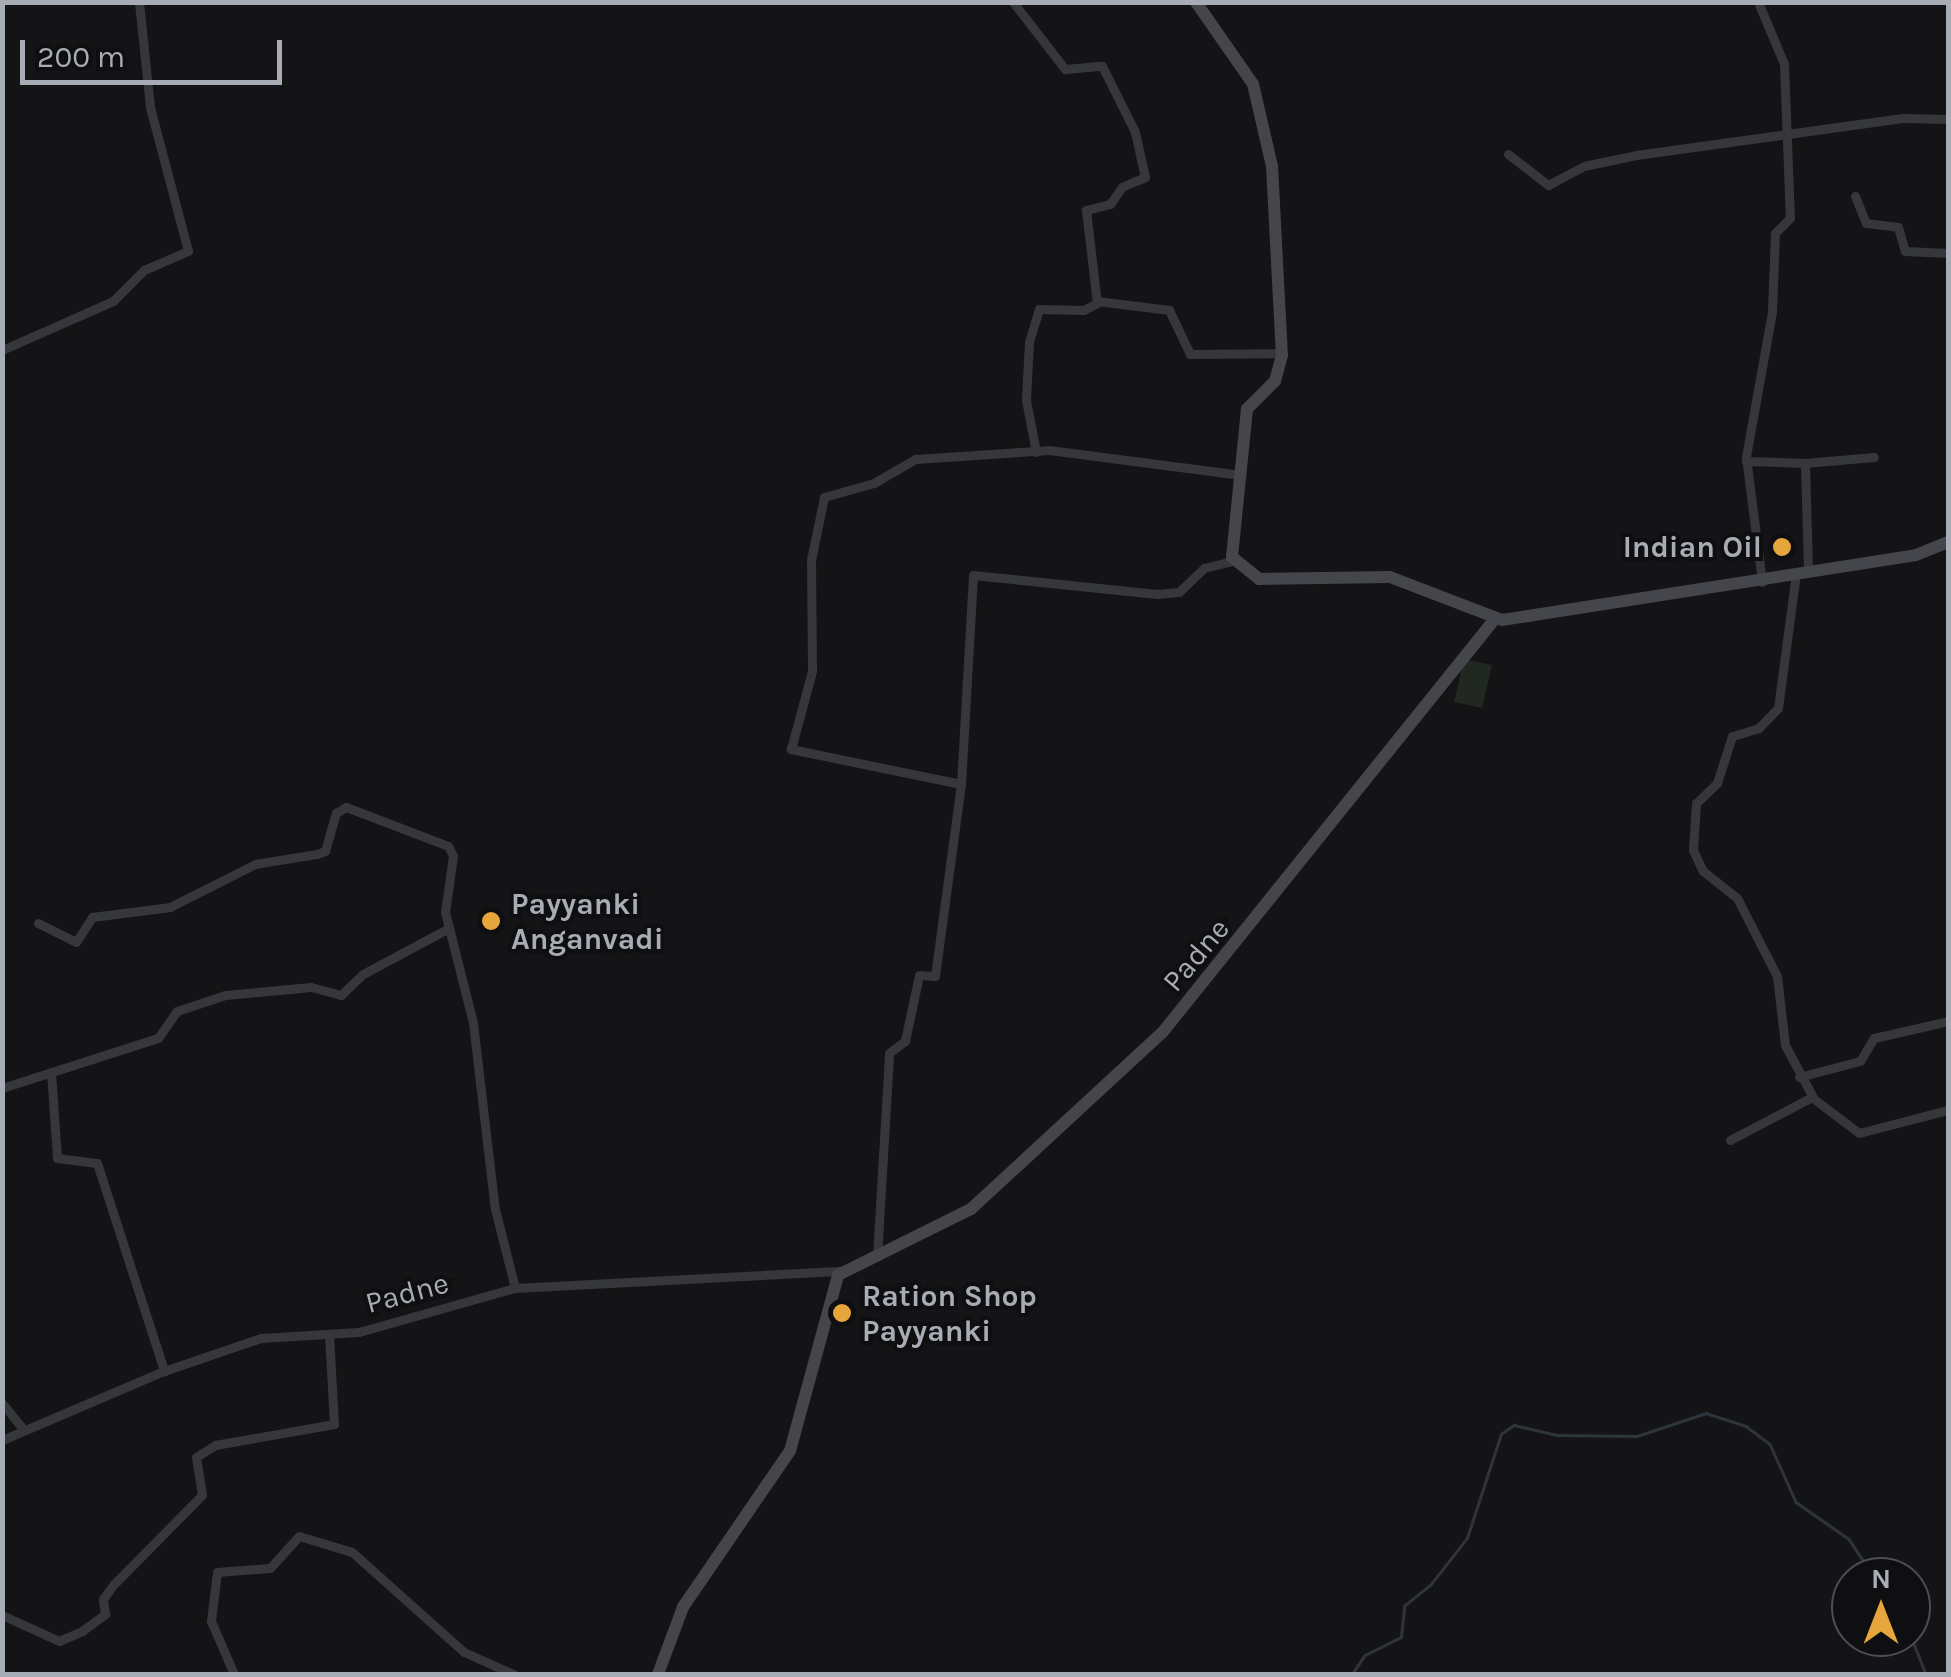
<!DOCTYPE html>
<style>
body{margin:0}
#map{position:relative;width:1951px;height:1677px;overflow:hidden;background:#141416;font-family:Karla,sans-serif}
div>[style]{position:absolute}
.green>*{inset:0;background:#212821}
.stream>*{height:2.5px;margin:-1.25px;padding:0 1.25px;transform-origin:1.25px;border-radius:1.25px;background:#2d353b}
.minor>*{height:9px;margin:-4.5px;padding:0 4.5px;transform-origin:4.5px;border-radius:4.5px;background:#36373b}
.secondary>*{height:12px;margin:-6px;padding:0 6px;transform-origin:6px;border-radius:6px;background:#44464b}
.dots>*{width:28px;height:28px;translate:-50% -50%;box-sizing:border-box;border:5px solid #0f0f11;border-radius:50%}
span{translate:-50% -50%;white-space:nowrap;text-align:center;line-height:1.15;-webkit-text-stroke:8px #0f0f11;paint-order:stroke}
.poi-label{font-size:30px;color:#a7acb5;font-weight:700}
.right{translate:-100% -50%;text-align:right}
.left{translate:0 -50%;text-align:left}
.street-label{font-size:30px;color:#a7acb5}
.frame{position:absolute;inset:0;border:5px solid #a7acb5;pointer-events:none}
.north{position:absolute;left:1831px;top:1557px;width:100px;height:100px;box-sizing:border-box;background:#0f0f11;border:2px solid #4c4e53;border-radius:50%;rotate:0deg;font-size:28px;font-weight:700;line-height:40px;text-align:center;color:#a7acb5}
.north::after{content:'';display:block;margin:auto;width:35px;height:45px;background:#e6a63c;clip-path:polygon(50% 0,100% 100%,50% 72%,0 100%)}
.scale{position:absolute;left:20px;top:40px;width:262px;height:45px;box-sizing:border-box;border:5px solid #a7acb5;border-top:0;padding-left:12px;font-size:30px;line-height:35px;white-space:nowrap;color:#a7acb5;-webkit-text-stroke:8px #0f0f11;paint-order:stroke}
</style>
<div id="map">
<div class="green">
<i style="clip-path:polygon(1464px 659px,1492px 665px,1482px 708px,1454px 702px)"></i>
</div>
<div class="stream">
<i style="left:1911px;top:1636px;width:41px;rotate:68.5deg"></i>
<i style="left:1352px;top:1674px;width:23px;rotate:-56deg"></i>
<i style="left:1365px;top:1655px;width:40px;rotate:-26.6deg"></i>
<i style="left:1401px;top:1637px;width:31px;rotate:-84deg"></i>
<i style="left:1404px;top:1606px;width:35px;rotate:-39deg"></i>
<i style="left:1431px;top:1584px;width:58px;rotate:-52deg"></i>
<i style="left:1467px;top:1538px;width:109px;rotate:-71.9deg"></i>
<i style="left:1501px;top:1434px;width:16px;rotate:-35deg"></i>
<i style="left:1514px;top:1425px;width:44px;rotate:13.1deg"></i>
<i style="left:1557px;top:1435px;width:80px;rotate:0.7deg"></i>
<i style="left:1637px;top:1436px;width:73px;rotate:-18.4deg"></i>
<i style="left:1706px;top:1413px;width:42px;rotate:18deg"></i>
<i style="left:1746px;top:1426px;width:30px;rotate:37deg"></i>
<i style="left:1770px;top:1444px;width:64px;rotate:65.9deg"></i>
<i style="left:1796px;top:1502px;width:65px;rotate:34.9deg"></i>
<i style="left:1849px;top:1539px;width:45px;rotate:56.7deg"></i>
</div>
<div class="minor">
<i style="left:1013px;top:2px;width:85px;rotate:52.2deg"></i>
<i style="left:1065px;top:69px;width:37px;rotate:-5deg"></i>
<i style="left:1102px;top:66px;width:74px;rotate:63.4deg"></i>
<i style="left:1135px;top:132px;width:46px;rotate:77.5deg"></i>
<i style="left:1145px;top:177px;width:25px;rotate:157deg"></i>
<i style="left:1122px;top:187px;width:21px;rotate:125deg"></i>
<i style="left:1110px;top:204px;width:25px;rotate:166deg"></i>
<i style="left:1086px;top:210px;width:94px;rotate:83.3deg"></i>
<i style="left:1097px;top:303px;width:15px;rotate:152deg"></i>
<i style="left:1084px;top:310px;width:45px;rotate:-178.7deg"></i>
<i style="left:1039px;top:309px;width:34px;rotate:107deg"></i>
<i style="left:1029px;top:342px;width:58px;rotate:93deg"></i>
<i style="left:1026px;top:400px;width:53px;rotate:79.1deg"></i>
<i style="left:1758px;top:2px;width:67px;rotate:67.2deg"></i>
<i style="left:1784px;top:64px;width:154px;rotate:87.8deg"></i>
<i style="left:1790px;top:218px;width:21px;rotate:135deg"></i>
<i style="left:1775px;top:233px;width:79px;rotate:92.2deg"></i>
<i style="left:1772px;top:312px;width:147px;rotate:100.2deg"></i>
<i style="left:1746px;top:457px;width:126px;rotate:82.7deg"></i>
<i style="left:1508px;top:154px;width:51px;rotate:37.8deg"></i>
<i style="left:1548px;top:185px;width:41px;rotate:-27.8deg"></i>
<i style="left:1584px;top:166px;width:53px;rotate:-11.9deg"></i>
<i style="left:1636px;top:155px;width:271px;rotate:-7.9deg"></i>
<i style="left:1904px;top:118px;width:44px;rotate:1.3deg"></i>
<i style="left:1855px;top:196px;width:29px;rotate:68deg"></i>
<i style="left:1866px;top:223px;width:32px;rotate:7deg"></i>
<i style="left:1898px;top:227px;width:25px;rotate:74deg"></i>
<i style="left:1905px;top:251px;width:43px;rotate:2.7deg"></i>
<i style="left:1097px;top:301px;width:73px;rotate:7.1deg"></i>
<i style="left:1169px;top:310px;width:49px;rotate:64.5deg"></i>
<i style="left:1190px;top:354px;width:92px;rotate:-0.6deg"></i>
<i style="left:2px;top:350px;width:121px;rotate:-23.8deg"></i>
<i style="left:113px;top:301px;width:44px;rotate:-45deg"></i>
<i style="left:144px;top:270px;width:48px;rotate:-23.4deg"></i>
<i style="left:188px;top:251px;width:149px;rotate:-104.8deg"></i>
<i style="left:150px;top:107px;width:106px;rotate:-96deg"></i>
<i style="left:1746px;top:461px;width:59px;rotate:1.9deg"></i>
<i style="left:1808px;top:570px;width:107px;rotate:-91.6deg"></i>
<i style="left:1805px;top:463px;width:69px;rotate:-5deg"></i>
<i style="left:1796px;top:573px;width:136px;rotate:97.6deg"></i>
<i style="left:1778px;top:708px;width:28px;rotate:134deg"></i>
<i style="left:1759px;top:728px;width:28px;rotate:163deg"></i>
<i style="left:1732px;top:736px;width:49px;rotate:107.7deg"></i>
<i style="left:1717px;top:783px;width:29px;rotate:136deg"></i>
<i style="left:1696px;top:803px;width:47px;rotate:93.7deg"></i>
<i style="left:1693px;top:850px;width:23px;rotate:65deg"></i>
<i style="left:1703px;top:871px;width:43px;rotate:38.5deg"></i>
<i style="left:1737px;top:898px;width:88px;rotate:62.9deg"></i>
<i style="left:1777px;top:976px;width:69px;rotate:83.4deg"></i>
<i style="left:1785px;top:1045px;width:61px;rotate:61.8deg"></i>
<i style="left:1814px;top:1099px;width:56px;rotate:37.1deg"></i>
<i style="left:1859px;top:1133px;width:92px;rotate:-14.5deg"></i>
<i style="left:961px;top:784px;width:209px;rotate:-86.7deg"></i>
<i style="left:973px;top:575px;width:185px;rotate:5.9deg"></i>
<i style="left:1157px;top:594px;width:22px;rotate:-5deg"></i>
<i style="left:1179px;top:592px;width:35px;rotate:-44deg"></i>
<i style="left:1204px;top:568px;width:33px;rotate:-14deg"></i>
<i style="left:38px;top:923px;width:42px;rotate:26.6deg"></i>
<i style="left:76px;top:942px;width:30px;rotate:-57deg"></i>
<i style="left:92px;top:917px;width:79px;rotate:-7.3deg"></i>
<i style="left:170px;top:907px;width:95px;rotate:-26.8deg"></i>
<i style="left:255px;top:864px;width:63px;rotate:-9.2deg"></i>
<i style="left:317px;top:854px;width:9px;rotate:-21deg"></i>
<i style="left:325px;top:851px;width:40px;rotate:-74deg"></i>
<i style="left:336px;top:813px;width:12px;rotate:-31deg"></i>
<i style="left:346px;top:807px;width:109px;rotate:20.9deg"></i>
<i style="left:448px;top:846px;width:11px;rotate:63deg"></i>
<i style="left:453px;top:856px;width:57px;rotate:98.1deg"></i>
<i style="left:445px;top:912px;width:114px;rotate:75.8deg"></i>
<i style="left:473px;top:1023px;width:187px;rotate:83.3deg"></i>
<i style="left:495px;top:1209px;width:81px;rotate:75.8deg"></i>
<i style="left:51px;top:1072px;width:86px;rotate:86deg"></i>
<i style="left:57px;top:1158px;width:40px;rotate:7.1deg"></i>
<i style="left:97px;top:1163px;width:219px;rotate:72.1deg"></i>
<i style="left:1799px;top:1077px;width:63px;rotate:-14.7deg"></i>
<i style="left:1860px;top:1061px;width:27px;rotate:-59deg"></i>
<i style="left:1874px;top:1038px;width:76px;rotate:-12.9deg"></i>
<i style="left:2px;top:1088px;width:164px;rotate:-17.8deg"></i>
<i style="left:158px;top:1038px;width:33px;rotate:-55deg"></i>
<i style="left:177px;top:1011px;width:51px;rotate:-18.4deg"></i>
<i style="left:225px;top:995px;width:86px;rotate:-5.3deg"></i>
<i style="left:311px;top:987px;width:31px;rotate:15deg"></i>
<i style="left:341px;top:995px;width:30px;rotate:-44deg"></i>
<i style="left:363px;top:974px;width:98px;rotate:-28.1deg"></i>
<i style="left:1730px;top:1140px;width:93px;rotate:-27.7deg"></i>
<i style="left:877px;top:1257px;width:204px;rotate:-86.6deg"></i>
<i style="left:889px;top:1053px;width:20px;rotate:-37deg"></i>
<i style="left:905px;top:1041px;width:67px;rotate:-78deg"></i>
<i style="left:919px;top:975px;width:16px;rotate:4deg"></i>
<i style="left:935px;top:976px;width:194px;rotate:-82.3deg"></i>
<i style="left:961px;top:784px;width:174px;rotate:-168.4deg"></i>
<i style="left:791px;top:749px;width:81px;rotate:-74.9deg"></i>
<i style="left:812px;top:671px;width:111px;rotate:-90.5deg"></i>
<i style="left:811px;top:560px;width:64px;rotate:-78.3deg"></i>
<i style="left:824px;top:497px;width:52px;rotate:-15.6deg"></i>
<i style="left:874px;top:483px;width:48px;rotate:-30.3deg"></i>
<i style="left:915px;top:459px;width:134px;rotate:-3.8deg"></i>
<i style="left:1049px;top:450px;width:194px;rotate:7.4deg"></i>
<i style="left:2px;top:1403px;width:33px;rotate:51deg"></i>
<i style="left:2px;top:1440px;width:176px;rotate:-23.1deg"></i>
<i style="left:164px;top:1371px;width:102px;rotate:-18.8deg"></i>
<i style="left:261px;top:1338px;width:98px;rotate:-3.5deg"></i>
<i style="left:359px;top:1332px;width:162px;rotate:-15.8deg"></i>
<i style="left:515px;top:1288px;width:328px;rotate:-3deg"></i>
<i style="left:2px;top:1615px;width:63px;rotate:24.5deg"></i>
<i style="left:59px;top:1641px;width:25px;rotate:-23deg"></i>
<i style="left:82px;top:1631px;width:29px;rotate:-36deg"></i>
<i style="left:105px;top:1614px;width:15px;rotate:-98deg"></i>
<i style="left:103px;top:1599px;width:19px;rotate:-54deg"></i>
<i style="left:114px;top:1584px;width:125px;rotate:-45.3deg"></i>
<i style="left:202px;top:1495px;width:38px;rotate:-99deg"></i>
<i style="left:196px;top:1457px;width:22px;rotate:-32deg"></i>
<i style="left:215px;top:1445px;width:121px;rotate:-10deg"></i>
<i style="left:334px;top:1424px;width:89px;rotate:-93.2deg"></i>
<i style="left:234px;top:1674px;width:58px;rotate:-113.5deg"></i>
<i style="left:211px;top:1621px;width:49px;rotate:-83deg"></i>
<i style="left:217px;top:1572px;width:53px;rotate:-4.3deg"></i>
<i style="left:270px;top:1568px;width:43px;rotate:-47.8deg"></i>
<i style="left:299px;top:1536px;width:55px;rotate:16.8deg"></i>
<i style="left:352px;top:1552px;width:150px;rotate:41.8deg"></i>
<i style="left:464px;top:1652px;width:54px;rotate:24.2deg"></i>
</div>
<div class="secondary">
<i style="left:1196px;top:2px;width:100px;rotate:55.2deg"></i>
<i style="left:1253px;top:84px;width:84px;rotate:77deg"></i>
<i style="left:1272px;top:166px;width:189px;rotate:87deg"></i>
<i style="left:1282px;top:355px;width:27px;rotate:105deg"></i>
<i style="left:1275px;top:381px;width:40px;rotate:135deg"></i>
<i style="left:1247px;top:409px;width:149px;rotate:95.8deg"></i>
<i style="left:1232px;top:557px;width:35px;rotate:39deg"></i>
<i style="left:1259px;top:579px;width:131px;rotate:-0.9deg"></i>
<i style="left:1390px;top:577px;width:120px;rotate:21deg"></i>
<i style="left:1502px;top:620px;width:419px;rotate:-8.9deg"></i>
<i style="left:1916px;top:555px;width:35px;rotate:-22deg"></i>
<i style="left:658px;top:1674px;width:72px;rotate:-69.5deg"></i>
<i style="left:683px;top:1607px;width:189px;rotate:-55.6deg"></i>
<i style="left:790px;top:1451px;width:182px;rotate:-74.7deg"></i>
<i style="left:838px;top:1275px;width:148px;rotate:-26.4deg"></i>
<i style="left:971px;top:1209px;width:260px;rotate:-42.7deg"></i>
<i style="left:1162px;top:1033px;width:530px;rotate:-51.21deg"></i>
</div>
<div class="dots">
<i style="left:1782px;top:547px;background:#e6a63c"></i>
<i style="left:491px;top:921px;background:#e6a63c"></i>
<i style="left:842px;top:1313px;background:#e6a63c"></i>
</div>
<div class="poi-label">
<span class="right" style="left:1762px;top:547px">Indian Oil</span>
<span class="left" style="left:511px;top:921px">Payyanki<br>Anganvadi</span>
<span class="left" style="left:862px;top:1313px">Ration Shop<br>Payyanki</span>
</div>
<div class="street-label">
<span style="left:1196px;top:955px;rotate:-50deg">Padne</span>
<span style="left:407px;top:1293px;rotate:-15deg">Padne</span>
</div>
<div class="frame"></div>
<div class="north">N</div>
<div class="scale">200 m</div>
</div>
